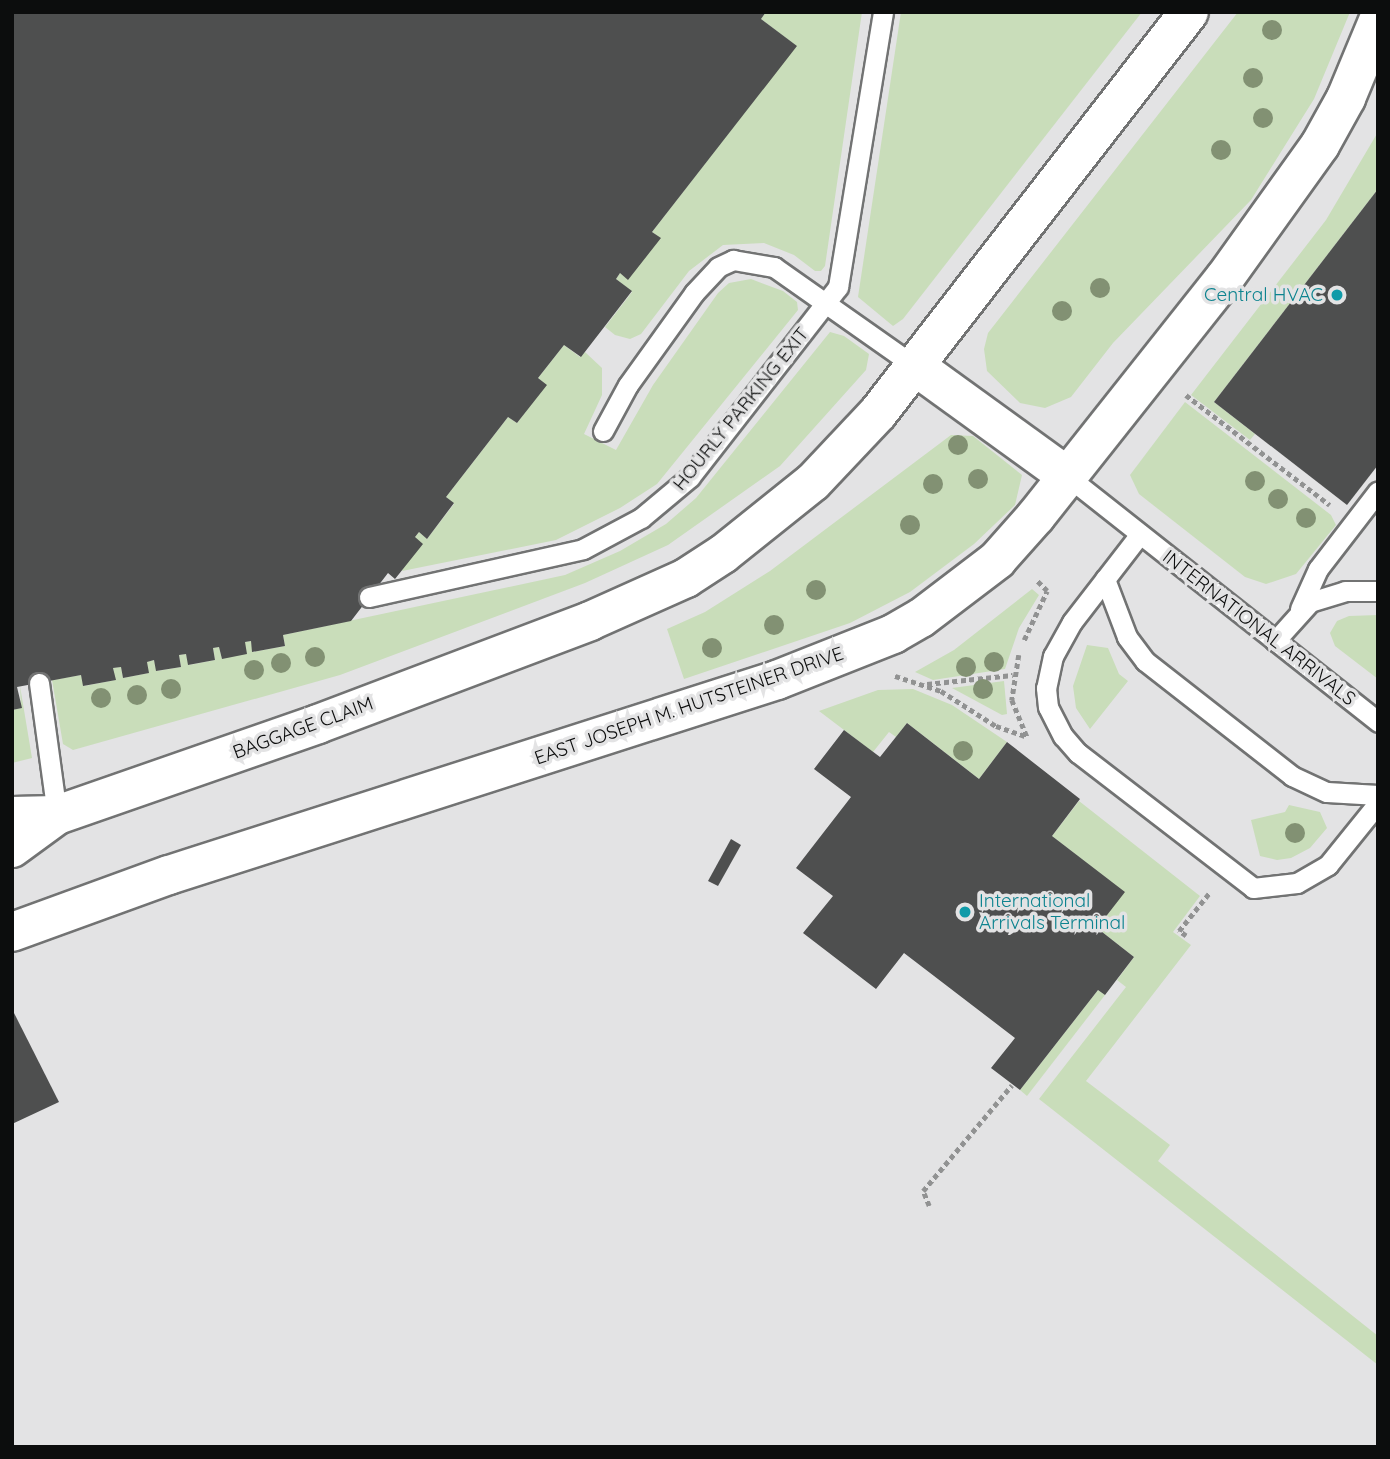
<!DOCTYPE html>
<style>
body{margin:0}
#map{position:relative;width:1390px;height:1459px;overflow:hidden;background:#e3e3e4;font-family:Quicksand,sans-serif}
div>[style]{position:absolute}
.green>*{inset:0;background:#c9ddba}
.building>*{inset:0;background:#4e4f4f}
.path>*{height:4.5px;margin-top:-2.25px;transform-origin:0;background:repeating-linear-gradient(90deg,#919292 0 5px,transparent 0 8.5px)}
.roads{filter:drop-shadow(2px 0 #727373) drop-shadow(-2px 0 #727373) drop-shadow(0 2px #727373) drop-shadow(0 -2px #727373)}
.lane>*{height:19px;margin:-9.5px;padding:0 9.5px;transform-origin:9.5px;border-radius:9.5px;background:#fff}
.street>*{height:38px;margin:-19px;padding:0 19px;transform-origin:19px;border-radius:19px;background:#fff}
.trees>*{width:20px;height:20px;margin:-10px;border-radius:50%;background:#829173}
.dots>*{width:19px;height:19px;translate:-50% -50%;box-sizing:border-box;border:4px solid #e3e3e4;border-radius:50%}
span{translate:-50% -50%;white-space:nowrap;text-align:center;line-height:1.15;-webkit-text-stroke:7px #e3e3e4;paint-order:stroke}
.culture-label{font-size:19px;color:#0d838f}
.right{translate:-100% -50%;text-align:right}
.left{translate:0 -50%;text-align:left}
.street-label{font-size:19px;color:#0c0d0d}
.frame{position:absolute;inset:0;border:14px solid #0c0d0d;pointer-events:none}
</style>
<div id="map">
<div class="green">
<i style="clip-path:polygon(766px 12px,862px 12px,825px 266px,821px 271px,815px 271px,794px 255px,764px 243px,723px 245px,689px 271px,641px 334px,630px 339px,615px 335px,605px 327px,632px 292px,616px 279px,620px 273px,628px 279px,660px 238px,652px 232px,796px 46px,761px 19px)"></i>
<i style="clip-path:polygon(901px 12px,1142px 12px,903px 319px,893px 326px,858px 297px)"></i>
<i style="clip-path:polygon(1238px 12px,1350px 12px,1314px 99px,1251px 200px,1113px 343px,1071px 397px,1045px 408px,1020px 403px,987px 371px,984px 349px,988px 333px)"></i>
<i style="clip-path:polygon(1378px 132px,1378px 189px,1214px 402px,1255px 434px,1250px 440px,1191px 395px,1326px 220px)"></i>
<i style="clip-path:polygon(751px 279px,783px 291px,797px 302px,798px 310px,657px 484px,620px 508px,556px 540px,402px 571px,415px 537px,419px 532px,427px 539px,454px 504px,446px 497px,508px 417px,517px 423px,546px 385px,538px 378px,564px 345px,580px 357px,585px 352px,602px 368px,602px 395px,584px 434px,616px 450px,653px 385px,718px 293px,729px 283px)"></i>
<i style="clip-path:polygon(830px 332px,844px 336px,869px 354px,866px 370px,780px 466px,668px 545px,585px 583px,340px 675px,73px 750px,63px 744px,52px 680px,81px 675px,84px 686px,115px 680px,113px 668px,121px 667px,123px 678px,148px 673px,147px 662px,154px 660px,157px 671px,181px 667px,179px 655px,186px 654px,189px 665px,215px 660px,213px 648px,219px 647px,222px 659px,245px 642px,251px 641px,253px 652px,285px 646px,283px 635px,565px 575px,620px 551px,666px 524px,696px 498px)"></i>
<i style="clip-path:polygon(1185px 402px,1331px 515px,1336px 525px,1296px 574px,1266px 584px,1245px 577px,1139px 494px,1130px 475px)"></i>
<i style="clip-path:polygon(951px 435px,973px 436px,1022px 475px,1015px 505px,974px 544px,910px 592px,850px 623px,684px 679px,667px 629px,705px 612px,770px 571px)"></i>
<i style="clip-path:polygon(1032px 589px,1039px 595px,1019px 628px,1005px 669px,933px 680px,915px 672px,954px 650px)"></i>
<i style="clip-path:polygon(1378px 615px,1378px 679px,1335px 646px,1330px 633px,1337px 621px,1349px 616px)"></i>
<i style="clip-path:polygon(1087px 645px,1108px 648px,1119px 674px,1128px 681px,1090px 729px,1076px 708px,1073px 686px)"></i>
<i style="clip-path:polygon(1004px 681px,1007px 714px,1002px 715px,952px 688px)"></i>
<i style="clip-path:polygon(20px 686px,32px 758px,12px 763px,12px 710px,21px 708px)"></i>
<i style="clip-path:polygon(913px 689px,952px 705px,1007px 742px,979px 779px,907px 723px,896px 737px,889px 732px,873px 752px,819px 711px,878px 690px)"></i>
<i style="clip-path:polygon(1079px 801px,1200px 896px,1173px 932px,1191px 945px,1086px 1081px,1170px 1145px,1158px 1161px,1378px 1336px,1378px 1365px,1039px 1099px,1126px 987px,1117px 980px,1134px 957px,1097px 928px,1124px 892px,1052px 836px)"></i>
<i style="clip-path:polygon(1289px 805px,1320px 812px,1327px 828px,1310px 848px,1291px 858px,1277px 860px,1260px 856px,1251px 820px,1285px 812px)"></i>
<i style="clip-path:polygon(1098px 990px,1105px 995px,1027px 1096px,1020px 1090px)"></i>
</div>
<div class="building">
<i style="clip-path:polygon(12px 12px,766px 12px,761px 19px,797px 46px,652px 232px,661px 238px,628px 280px,620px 273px,616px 279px,632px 291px,581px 357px,564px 345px,538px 378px,547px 385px,517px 423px,508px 417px,446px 497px,454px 503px,427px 539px,419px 532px,415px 537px,423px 544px,395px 579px,388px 573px,351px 621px,283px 635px,285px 646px,252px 652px,251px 641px,245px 642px,247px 654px,222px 659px,219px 647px,213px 648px,215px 660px,188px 665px,186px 654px,179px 655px,181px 667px,156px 671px,154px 660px,147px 662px,149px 673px,123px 678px,121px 667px,113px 668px,116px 680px,83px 686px,81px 675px,17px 687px,22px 708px,12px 710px)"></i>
<i style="clip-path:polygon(1378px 189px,1378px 465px,1347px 505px,1214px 402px)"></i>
<i style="clip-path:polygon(907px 723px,979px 779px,1007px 742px,1080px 799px,1052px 836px,1125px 892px,1097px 928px,1134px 957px,1105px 995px,1098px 990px,1020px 1090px,991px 1068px,1015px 1038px,904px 953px,876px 989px,803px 933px,833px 896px,796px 868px,851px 797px,814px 769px,844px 730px,880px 757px)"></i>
<i style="clip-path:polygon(731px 839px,741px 845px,718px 886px,708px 881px)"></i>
<i style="clip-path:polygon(12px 1009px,59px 1102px,12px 1124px)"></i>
</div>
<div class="path">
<i style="left:1186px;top:395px;width:181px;rotate:37.4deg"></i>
<i style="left:1024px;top:640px;width:54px;rotate:-64.9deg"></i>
<i style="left:1047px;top:591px;width:16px;rotate:-135deg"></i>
<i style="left:1019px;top:655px;width:46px;rotate:98.8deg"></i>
<i style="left:1012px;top:700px;width:42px;rotate:67.7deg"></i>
<i style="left:895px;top:676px;width:48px;rotate:18.1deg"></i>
<i style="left:941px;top:691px;width:65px;rotate:32.5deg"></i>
<i style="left:996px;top:726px;width:31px;rotate:19deg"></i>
<i style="left:927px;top:684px;width:86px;rotate:-6deg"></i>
<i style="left:1186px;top:936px;width:9px;rotate:-144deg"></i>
<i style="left:1179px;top:931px;width:50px;rotate:-51.5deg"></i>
<i style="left:929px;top:1206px;width:16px;rotate:-112deg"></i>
<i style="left:923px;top:1191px;width:138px;rotate:-50deg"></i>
</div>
<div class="roads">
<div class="lane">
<i style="left:603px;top:431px;width:52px;rotate:-61.5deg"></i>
<i style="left:628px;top:385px;width:113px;rotate:-54.3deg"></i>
<i style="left:694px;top:293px;width:35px;rotate:-47deg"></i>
<i style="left:718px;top:267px;width:17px;rotate:-25deg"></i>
<i style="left:733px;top:260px;width:42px;rotate:9.7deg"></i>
<i style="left:774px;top:267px;width:172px;rotate:35.1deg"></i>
<i style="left:1067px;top:476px;width:397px;rotate:38.3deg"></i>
<i style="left:1140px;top:534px;width:111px;rotate:127.7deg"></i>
<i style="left:1072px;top:622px;width:39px;rotate:119deg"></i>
<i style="left:1053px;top:656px;width:33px;rotate:102deg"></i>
<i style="left:1046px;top:688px;width:19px;rotate:84deg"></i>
<i style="left:1048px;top:707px;width:33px;rotate:63deg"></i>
<i style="left:1063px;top:736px;width:23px;rotate:49deg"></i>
<i style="left:1078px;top:753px;width:221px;rotate:37.6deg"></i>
<i style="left:1253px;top:888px;width:44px;rotate:-6.5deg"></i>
<i style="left:1297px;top:883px;width:36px;rotate:-30deg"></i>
<i style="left:1328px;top:865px;width:80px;rotate:-51.1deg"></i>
<i style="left:1105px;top:579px;width:62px;rotate:69.2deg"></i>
<i style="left:1127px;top:637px;width:30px;rotate:53deg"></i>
<i style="left:1145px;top:661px;width:187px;rotate:38deg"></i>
<i style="left:1292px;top:776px;width:38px;rotate:25deg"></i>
<i style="left:1327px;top:792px;width:51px;rotate:3.4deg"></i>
<i style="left:369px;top:597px;width:219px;rotate:-12.6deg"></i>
<i style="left:583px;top:549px;width:66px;rotate:-28.1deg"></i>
<i style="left:641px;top:518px;width:64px;rotate:-39.9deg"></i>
<i style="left:690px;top:477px;width:241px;rotate:-52.1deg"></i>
<i style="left:838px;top:287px;width:279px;rotate:-80.7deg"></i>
<i style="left:1300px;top:609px;width:44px;rotate:-65.8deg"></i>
<i style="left:1318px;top:569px;width:98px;rotate:-52.4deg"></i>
<i style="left:1275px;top:641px;width:52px;rotate:-48.1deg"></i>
<i style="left:1310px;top:602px;width:37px;rotate:-17deg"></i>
<i style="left:1345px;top:591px;width:33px"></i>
<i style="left:39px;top:683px;width:133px;rotate:82.2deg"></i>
</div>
<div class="street">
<i style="left:915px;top:366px;width:188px;rotate:35.9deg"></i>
<i style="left:12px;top:816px;width:45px;rotate:-1.3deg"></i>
<i style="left:57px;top:815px;width:276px;rotate:-19.2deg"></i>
<i style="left:318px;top:724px;width:291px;rotate:-20.7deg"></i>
<i style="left:590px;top:621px;width:105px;rotate:-24.1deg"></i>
<i style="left:686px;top:578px;width:44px;rotate:-33deg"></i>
<i style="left:723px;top:554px;width:115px;rotate:-38.7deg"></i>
<i style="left:813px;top:482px;width:95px;rotate:-46.7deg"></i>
<i style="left:878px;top:413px;width:507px;rotate:-52.2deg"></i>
<i style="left:12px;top:848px;width:56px;rotate:-36.3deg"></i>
<i style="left:12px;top:932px;width:167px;rotate:-20deg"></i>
<i style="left:169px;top:875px;width:639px;rotate:-17.78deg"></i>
<i style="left:777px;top:680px;width:125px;rotate:-21.6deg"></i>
<i style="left:893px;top:634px;width:32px;rotate:-30deg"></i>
<i style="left:921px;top:618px;width:96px;rotate:-37.3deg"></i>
<i style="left:997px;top:560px;width:59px;rotate:-48.4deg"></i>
<i style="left:1036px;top:516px;width:303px;rotate:-51.6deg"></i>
<i style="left:1224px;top:279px;width:165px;rotate:-54.4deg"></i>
<i style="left:1320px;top:145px;width:54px;rotate:-61deg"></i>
<i style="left:1346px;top:98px;width:83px;rotate:-67.4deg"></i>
</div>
</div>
<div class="trees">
<i style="left:1272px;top:30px"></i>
<i style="left:1253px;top:78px"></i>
<i style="left:1263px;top:118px"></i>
<i style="left:1221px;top:150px"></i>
<i style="left:1100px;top:288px"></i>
<i style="left:1062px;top:311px"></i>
<i style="left:958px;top:445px"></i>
<i style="left:978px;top:479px"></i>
<i style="left:1255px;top:481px"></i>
<i style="left:933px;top:484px"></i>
<i style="left:1278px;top:499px"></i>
<i style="left:1306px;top:518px"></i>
<i style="left:910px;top:525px"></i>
<i style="left:816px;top:590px"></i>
<i style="left:774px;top:625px"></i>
<i style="left:712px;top:648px"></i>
<i style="left:315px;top:657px"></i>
<i style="left:994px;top:662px"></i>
<i style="left:281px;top:663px"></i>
<i style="left:966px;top:667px"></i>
<i style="left:254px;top:670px"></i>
<i style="left:171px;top:689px"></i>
<i style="left:983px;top:689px"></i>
<i style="left:137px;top:695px"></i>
<i style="left:101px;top:698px"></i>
<i style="left:963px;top:751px"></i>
<i style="left:1295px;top:833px"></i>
</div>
<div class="dots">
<i style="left:1337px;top:295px;background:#0f9aa8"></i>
<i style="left:965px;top:912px;background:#0f9aa8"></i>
</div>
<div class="culture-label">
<span class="right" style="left:1323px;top:295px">Central HVAC</span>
<span class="left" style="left:979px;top:912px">International<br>Arrivals Terminal</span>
</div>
<div class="street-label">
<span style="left:741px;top:409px;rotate:-51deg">HOURLY PARKING EXIT</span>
<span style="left:1259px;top:628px;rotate:38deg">INTERNATIONAL ARRIVALS</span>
<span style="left:689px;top:706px;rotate:-19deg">EAST JOSEPH M. HUTSTEINER DRIVE</span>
<span style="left:303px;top:728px;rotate:-20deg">BAGGAGE CLAIM</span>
</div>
<div class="frame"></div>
</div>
